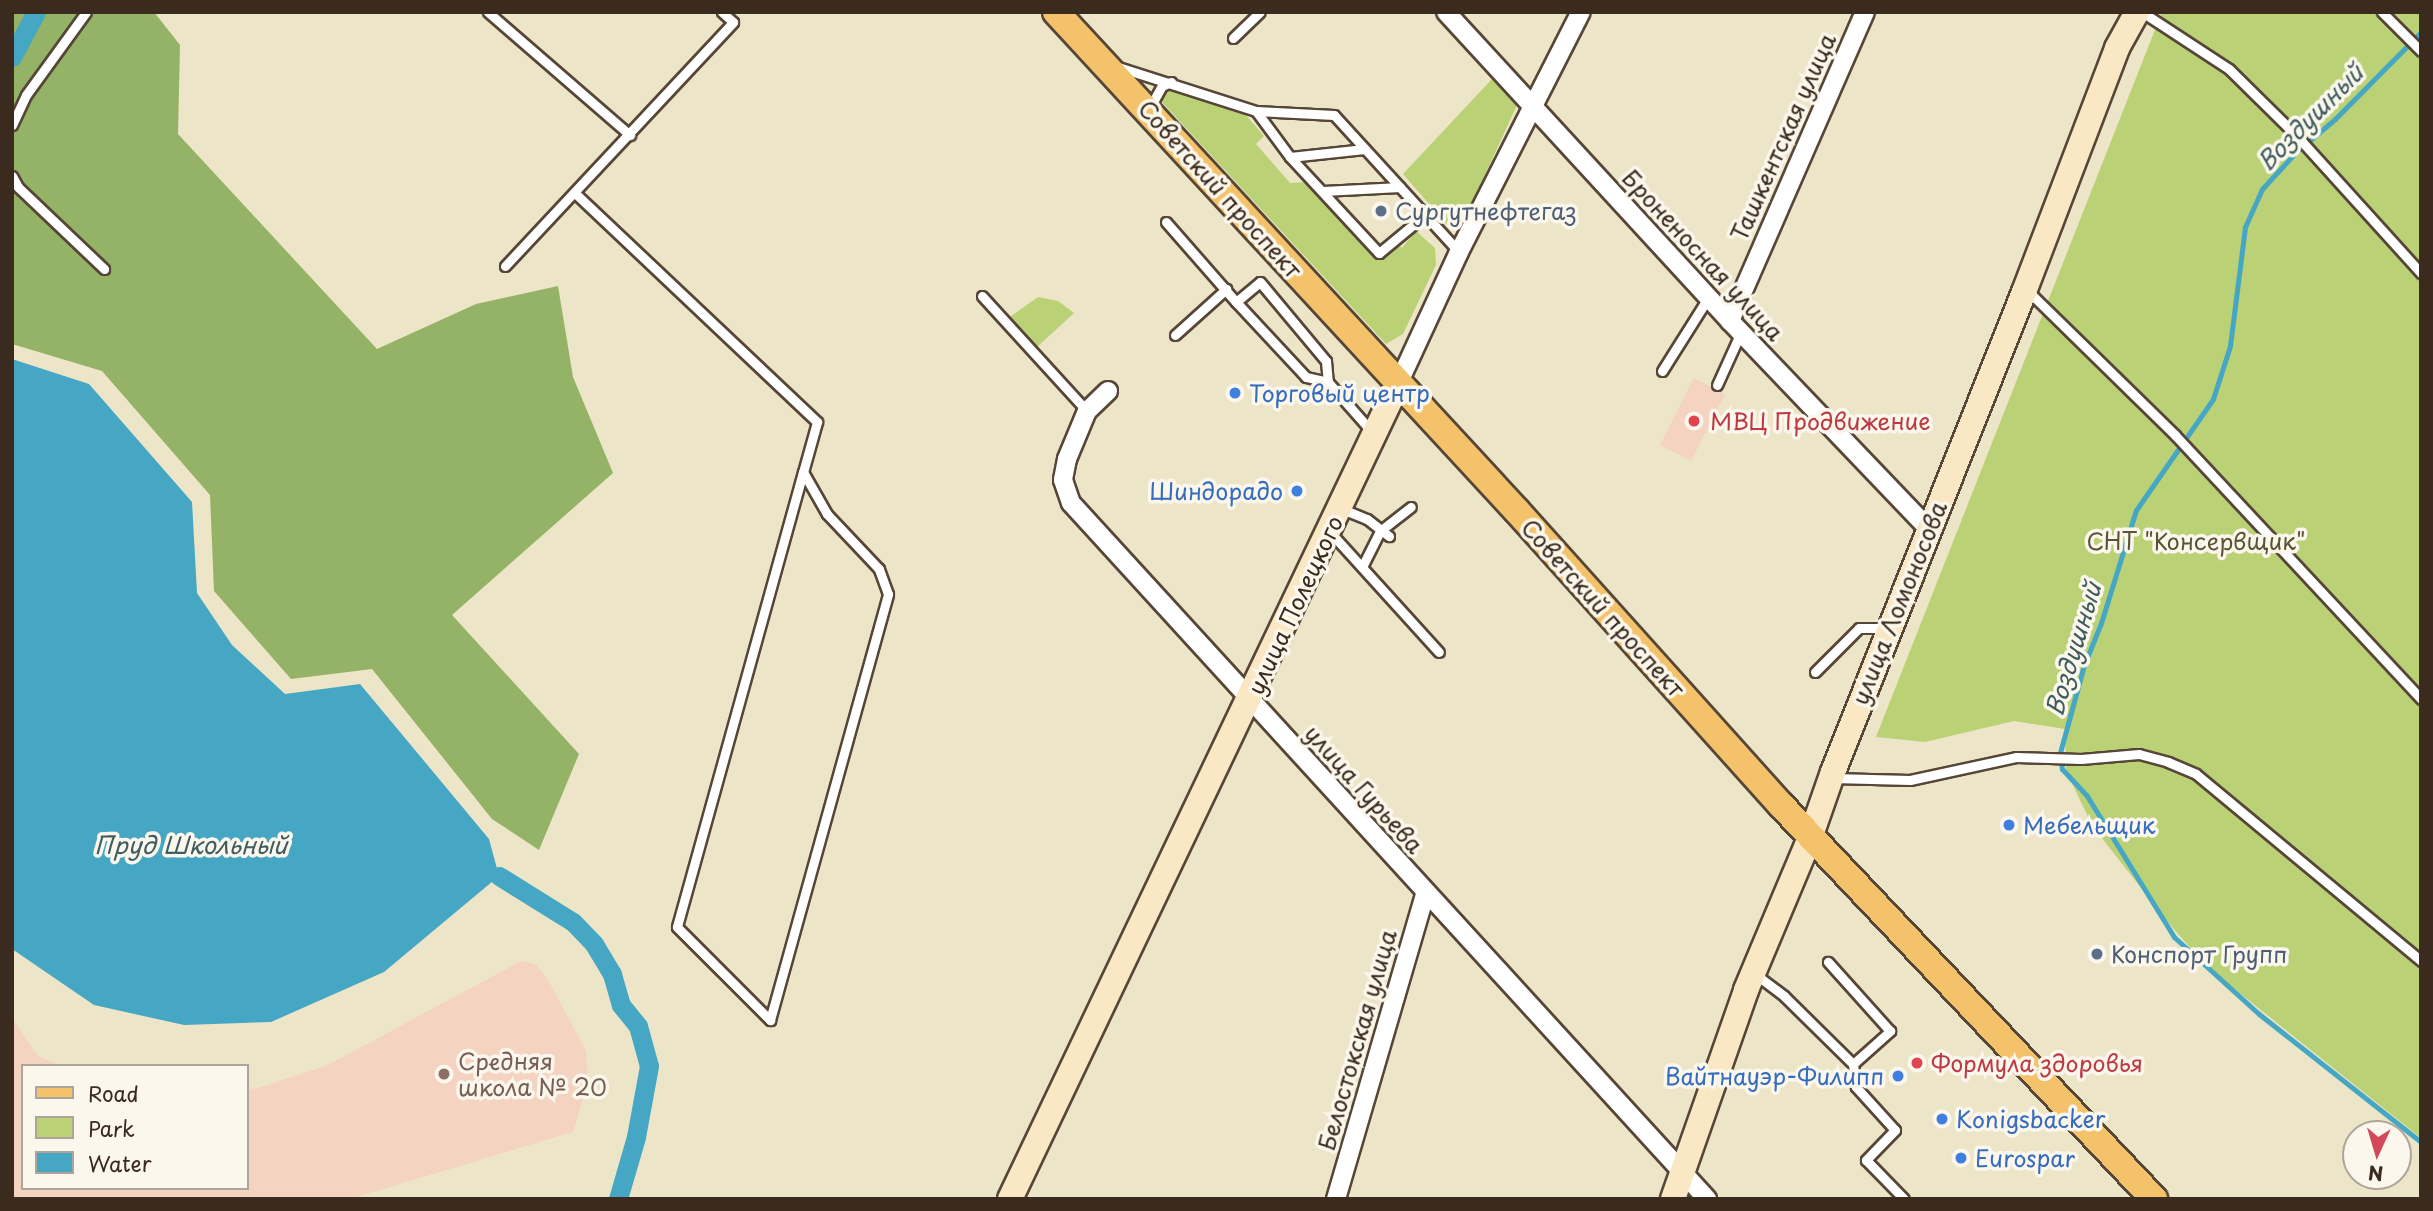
<!DOCTYPE html>
<meta charset="utf-8">
<style>
body{margin:0}
#map{position:relative;width:2433px;height:1211px;overflow:hidden;background:#ede5c7;font-family:"Playpen Sans",sans-serif}
div>[style]{position:absolute}
.built>*{inset:0;background:#f4d3c0}
.green>*{inset:0;background:#bbd175}
.forest>*{inset:0;background:#94b366}
.water>*{inset:0;background:#45a7c4}
.stream>*{height:5px;margin:-2.5px;padding:0 2.5px;transform-origin:2.5px;border-radius:2.5px;background:#45a7c4}
.canal>*{height:19px;margin:-9.5px;padding:0 9.5px;transform-origin:9.5px;border-radius:9.5px;background:#45a7c4}
.roads{filter:drop-shadow(2px 0 #564637) drop-shadow(-2px 0 #564637) drop-shadow(0 2px #564637) drop-shadow(0 -2px #564637)}
.lane>*{height:9px;margin:-4.5px;padding:0 4.5px;transform-origin:4.5px;border-radius:4.5px;background:#fff}
.street>*{height:18px;margin:-9px;padding:0 9px;transform-origin:9px;border-radius:9px;background:#fff}
.secondary>*{height:24px;margin:-12px;padding:0 12px;transform-origin:12px;border-radius:12px;background:#fae7c3}
.primary>*{height:26px;margin:-13px;padding:0 13px;transform-origin:13px;border-radius:13px;background:#f3c26a}
.dots>*{width:19px;height:19px;translate:-50% -50%;box-sizing:border-box;border:4px solid #fbf7ec;border-radius:50%}
span{translate:-50% -50%;white-space:nowrap;text-align:center;line-height:1.15;-webkit-text-stroke:7px #fbf7ec;paint-order:stroke}
.street-label{font-size:23px;color:#3b2a1e}
.service-label{font-size:23px;color:#4e5e75}
.left{translate:0 -50%;text-align:left}
.shop-label{font-size:23px;color:#366cbe}
.right{translate:-100% -50%;text-align:right}
.health-label{font-size:23px;color:#be3a42}
.park-label{font-size:23px;color:#5b5434}
.education-label{font-size:23px;color:#785e54}
.water-label{font-size:24px;color:#3f5c60;font-style:italic}
.frame{position:absolute;inset:0;border:14px solid #3b2a1e;pointer-events:none}
.legend{position:absolute;left:21px;top:1064px;width:228px;height:126px;box-sizing:border-box;background:#fbf7ec;border:2px solid #aea59a;margin:0;padding:9px 12px;list-style:none;font-size:21px;color:#3b2a1e}
.legend li{display:flex;align-items:center;gap:14px;height:35px}
.legend b{width:35px;border:2px solid #aea59a}
.north{position:absolute;left:2342px;top:1120px;width:70px;height:70px;box-sizing:border-box;background:#fbf7ec;border:2px solid #aea59a;border-radius:50%;rotate:184deg;font-size:19px;font-weight:700;line-height:28px;text-align:center;color:#3b2a1e}
.north::after{content:'';display:block;margin:auto;width:24px;height:32px;background:#d1495b;clip-path:polygon(50% 0,100% 100%,50% 72%,0 100%)}
</style>
<div id="map">
<div class="built">
<i style="clip-path:polygon(1694px 378px,1725px 394px,1691px 461px,1660px 445px)"></i>
<i style="clip-path:polygon(521px 961px,535px 964px,547px 978px,586px 1051px,588px 1082px,573px 1132px,350px 1199px,12px 1199px,12px 1018px,38px 1056px,61px 1066px,23px 1066px,23px 1188px,247px 1188px,247px 1089px,258px 1088px,328px 1065px)"></i>
</div>
<div class="green">
<i style="clip-path:polygon(2162px 12px,2421px 12px,2421px 1138px,2207px 967px,2172px 927px,2093px 827px,2066px 771px,2065px 729px,2014px 721px,1925px 742px,1876px 737px)"></i>
<i style="clip-path:polygon(1492px 79px,1517px 105px,1461px 227px,1449px 227px,1403px 174px)"></i>
<i style="clip-path:polygon(1169px 90px,1245px 114px,1264px 136px,1256px 144px,1290px 183px,1306px 182px,1373px 254px,1382px 255px,1400px 246px,1402px 248px,1416px 231px,1435px 248px,1436px 265px,1403px 334px,1386px 344px,1159px 99px)"></i>
<i style="clip-path:polygon(1038px 297px,1058px 301px,1074px 313px,1036px 348px,1007px 319px)"></i>
</div>
<div class="forest">
<i style="clip-path:polygon(12px 12px,154px 12px,180px 45px,178px 134px,377px 349px,476px 304px,558px 286px,573px 377px,613px 473px,452px 615px,579px 754px,539px 850px,492px 819px,372px 669px,291px 679px,214px 591px,210px 495px,102px 371px,12px 344px)"></i>
</div>
<div class="water">
<i style="clip-path:polygon(12px 359px,89px 384px,192px 502px,197px 593px,232px 645px,285px 694px,360px 684px,489px 839px,499px 876px,384px 972px,271px 1022px,184px 1025px,94px 1005px,12px 949px)"></i>
</div>
<div class="stream">
<i style="left:2421px;top:32px;width:122px;rotate:134.7deg"></i>
<i style="left:2335px;top:119px;width:51px;rotate:139.8deg"></i>
<i style="left:2296px;top:152px;width:50px;rotate:132.6deg"></i>
<i style="left:2262px;top:189px;width:42px;rotate:114.1deg"></i>
<i style="left:2245px;top:227px;width:120px;rotate:97.2deg"></i>
<i style="left:2230px;top:346px;width:56px;rotate:107.8deg"></i>
<i style="left:2213px;top:399px;width:135px;rotate:124.7deg"></i>
<i style="left:2136px;top:510px;width:118px;rotate:107.2deg"></i>
<i style="left:2101px;top:623px;width:45px;rotate:112deg"></i>
<i style="left:2084px;top:665px;width:91px;rotate:105.3deg"></i>
<i style="left:2060px;top:753px;width:16px;rotate:83deg"></i>
<i style="left:2062px;top:769px;width:37px;rotate:47deg"></i>
<i style="left:2087px;top:796px;width:166px;rotate:58.3deg"></i>
<i style="left:2174px;top:937px;width:115px;rotate:42.2deg"></i>
<i style="left:2259px;top:1014px;width:206px;rotate:38.3deg"></i>
</div>
<div class="canal">
<i style="left:12px;top:57px;width:51px;rotate:-61.9deg"></i>
<i style="left:499px;top:876px;width:87px;rotate:31.9deg"></i>
<i style="left:573px;top:922px;width:30px;rotate:46deg"></i>
<i style="left:594px;top:944px;width:35px;rotate:59deg"></i>
<i style="left:612px;top:974px;width:32px;rotate:74deg"></i>
<i style="left:621px;top:1005px;width:27px;rotate:51deg"></i>
<i style="left:638px;top:1026px;width:41px;rotate:74.6deg"></i>
<i style="left:649px;top:1066px;width:72px;rotate:100.4deg"></i>
<i style="left:636px;top:1137px;width:65px;rotate:106.2deg"></i>
</div>
<div class="roads">
<div class="lane">
<i style="left:488px;top:12px;width:188px;rotate:40.9deg"></i>
<i style="left:2142px;top:12px;width:104px;rotate:33.2deg"></i>
<i style="left:2229px;top:69px;width:95px;rotate:44.6deg"></i>
<i style="left:2297px;top:136px;width:185px;rotate:47.9deg"></i>
<i style="left:2382px;top:12px;width:55px;rotate:45deg"></i>
<i style="left:1233px;top:38px;width:37px;rotate:-44deg"></i>
<i style="left:1115px;top:66px;width:148px;rotate:17.7deg"></i>
<i style="left:1256px;top:111px;width:78px;rotate:2.9deg"></i>
<i style="left:1334px;top:115px;width:185px;rotate:47.6deg"></i>
<i style="left:1149px;top:109px;width:26px;rotate:-61deg"></i>
<i style="left:1162px;top:86px;width:10px;rotate:-24deg"></i>
<i style="left:1256px;top:111px;width:57px;rotate:53.5deg"></i>
<i style="left:1290px;top:157px;width:131px;rotate:47.2deg"></i>
<i style="left:1379px;top:253px;width:60px;rotate:-39.6deg"></i>
<i style="left:12px;top:125px;width:33px;rotate:-65deg"></i>
<i style="left:26px;top:95px;width:102px;rotate:-54.1deg"></i>
<i style="left:1290px;top:157px;width:75px;rotate:-6.1deg"></i>
<i style="left:12px;top:176px;width:13px;rotate:61deg"></i>
<i style="left:18px;top:187px;width:119px;rotate:43.6deg"></i>
<i style="left:1323px;top:191px;width:77px;rotate:-3deg"></i>
<i style="left:575px;top:193px;width:333px;rotate:43.4deg"></i>
<i style="left:817px;top:422px;width:52px;rotate:105.6deg"></i>
<i style="left:803px;top:472px;width:472px;rotate:105.5deg"></i>
<i style="left:677px;top:927px;width:132px;rotate:45deg"></i>
<i style="left:770px;top:1020px;width:442px;rotate:-74.5deg"></i>
<i style="left:888px;top:594px;width:27px;rotate:-110deg"></i>
<i style="left:879px;top:569px;width:76px;rotate:-133.4deg"></i>
<i style="left:827px;top:514px;width:48px;rotate:-119.7deg"></i>
<i style="left:1166px;top:222px;width:106px;rotate:48.8deg"></i>
<i style="left:505px;top:266px;width:334px;rotate:-46.9deg"></i>
<i style="left:733px;top:22px;width:15px;rotate:-138deg"></i>
<i style="left:2027px;top:290px;width:207px;rotate:44.4deg"></i>
<i style="left:2175px;top:435px;width:361px;rotate:47deg"></i>
<i style="left:982px;top:296px;width:156px;rotate:47.6deg"></i>
<i style="left:1175px;top:335px;width:69px;rotate:-42deg"></i>
<i style="left:1662px;top:371px;width:86px;rotate:-57.8deg"></i>
<i style="left:1328px;top:382px;width:23px;rotate:-167deg"></i>
<i style="left:1306px;top:377px;width:103px;rotate:-133deg"></i>
<i style="left:1236px;top:302px;width:31px;rotate:-40deg"></i>
<i style="left:1260px;top:282px;width:103px;rotate:50.1deg"></i>
<i style="left:1326px;top:361px;width:21px;rotate:85deg"></i>
<i style="left:1328px;top:382px;width:68px;rotate:48.6deg"></i>
<i style="left:1717px;top:385px;width:58px;rotate:-65.6deg"></i>
<i style="left:1342px;top:509px;width:27px;rotate:22deg"></i>
<i style="left:1367px;top:519px;width:28px;rotate:38deg"></i>
<i style="left:1330px;top:532px;width:162px;rotate:47.8deg"></i>
<i style="left:1362px;top:567px;width:40px;rotate:-63.4deg"></i>
<i style="left:1380px;top:531px;width:39px;rotate:-38deg"></i>
<i style="left:1815px;top:672px;width:62px;rotate:-45deg"></i>
<i style="left:1859px;top:628px;width:29px"></i>
<i style="left:1832px;top:778px;width:78px;rotate:1.5deg"></i>
<i style="left:1910px;top:780px;width:108px;rotate:-12.2deg"></i>
<i style="left:2016px;top:757px;width:65px;rotate:1.8deg"></i>
<i style="left:2081px;top:759px;width:58px;rotate:-4.9deg"></i>
<i style="left:2139px;top:754px;width:30px;rotate:15deg"></i>
<i style="left:2168px;top:762px;width:30px;rotate:23deg"></i>
<i style="left:2196px;top:774px;width:293px;rotate:39.7deg"></i>
<i style="left:1755px;top:974px;width:36px;rotate:37deg"></i>
<i style="left:1784px;top:996px;width:97px;rotate:44.6deg"></i>
<i style="left:1853px;top:1064px;width:50px;rotate:-41.7deg"></i>
<i style="left:1890px;top:1031px;width:93px;rotate:-131.9deg"></i>
<i style="left:1853px;top:1064px;width:23px;rotate:83deg"></i>
<i style="left:1856px;top:1087px;width:58px;rotate:47.8deg"></i>
<i style="left:1895px;top:1130px;width:42px;rotate:134deg"></i>
<i style="left:1866px;top:1160px;width:54px;rotate:45.7deg"></i>
</div>
<div class="street">
<i style="left:1446px;top:12px;width:420px;rotate:47.4deg"></i>
<i style="left:1730px;top:321px;width:288px;rotate:46.3deg"></i>
<i style="left:1730px;top:321px;width:337px;rotate:-66.4deg"></i>
<i style="left:1398px;top:384px;width:145px;rotate:-65.2deg"></i>
<i style="left:1459px;top:252px;width:269px;rotate:-63.1deg"></i>
<i style="left:1108px;top:391px;width:29px;rotate:136deg"></i>
<i style="left:1087px;top:411px;width:52px;rotate:112.6deg"></i>
<i style="left:1067px;top:459px;width:21px;rotate:101deg"></i>
<i style="left:1063px;top:480px;width:24px;rotate:71deg"></i>
<i style="left:1071px;top:503px;width:943px;rotate:47.58deg"></i>
<i style="left:1336px;top:1199px;width:318px;rotate:-73.7deg"></i>
</div>
<div class="secondary">
<i style="left:1010px;top:1199px;width:903px;rotate:-64.54deg"></i>
<i style="left:1673px;top:1199px;width:221px;rotate:-70.7deg"></i>
<i style="left:1746px;top:990px;width:168px;rotate:-67.2deg"></i>
<i style="left:1811px;top:835px;width:67px;rotate:-70.8deg"></i>
<i style="left:1833px;top:772px;width:517px;rotate:-68.3deg"></i>
<i style="left:2024px;top:292px;width:261px;rotate:-69.1deg"></i>
<i style="left:2117px;top:48px;width:41px;rotate:-60.9deg"></i>
</div>
<div class="primary">
<i style="left:1056px;top:12px;width:679px;rotate:47.27deg"></i>
<i style="left:1517px;top:511px;width:395px;rotate:48.1deg"></i>
<i style="left:1781px;top:805px;width:543px;rotate:46.57deg"></i>
</div>
</div>
<div class="dots">
<i style="left:1381px;top:211px;background:#5c6f8a"></i>
<i style="left:1235px;top:393px;background:#3f7fe0"></i>
<i style="left:1694px;top:421px;background:#e0444e"></i>
<i style="left:1297px;top:491px;background:#3f7fe0"></i>
<i style="left:2009px;top:825px;background:#3f7fe0"></i>
<i style="left:2097px;top:954px;background:#5c6f8a"></i>
<i style="left:1917px;top:1063px;background:#e0444e"></i>
<i style="left:444px;top:1074px;background:#8d6e63"></i>
<i style="left:1898px;top:1076px;background:#3f7fe0"></i>
<i style="left:1942px;top:1119px;background:#3f7fe0"></i>
<i style="left:1961px;top:1158px;background:#3f7fe0"></i>
</div>
<div class="street-label">
<span style="left:1783px;top:137px;rotate:-66deg">Ташкентская улица</span>
<span style="left:1220px;top:189px;rotate:48deg">Советский проспект</span>
<span style="left:1703px;top:255px;rotate:47deg">Броненосная улица</span>
<span style="left:1899px;top:603px;rotate:-68deg">улица Ломоносова</span>
<span style="left:1295px;top:605px;rotate:-65deg">улица Полецкого</span>
<span style="left:1603px;top:608px;rotate:48deg">Советский проспект</span>
<span style="left:1364px;top:789px;rotate:48deg">улица Гурьева</span>
<span style="left:1357px;top:1040px;rotate:-74deg">Белостокская улица</span>
</div>
<div class="service-label">
<span class="left" style="left:1395px;top:211px">Сургутнефтегаз</span>
<span class="left" style="left:2111px;top:954px">Конспорт Групп</span>
</div>
<div class="shop-label">
<span class="left" style="left:1249px;top:393px">Торговый центр</span>
<span class="right" style="left:1283px;top:491px">Шиндорадо</span>
<span class="left" style="left:2023px;top:825px">Мебельщик</span>
<span class="right" style="left:1884px;top:1076px">Вайтнауэр-Филипп</span>
<span class="left" style="left:1956px;top:1119px">Konigsbacker</span>
<span class="left" style="left:1975px;top:1158px">Eurospar</span>
</div>
<div class="health-label">
<span class="left" style="left:1710px;top:421px">МВЦ Продвижение</span>
<span class="left" style="left:1931px;top:1063px">Формула здоровья</span>
</div>
<div class="park-label">
<span style="left:2196px;top:541px">СНТ "Консервщик"</span>
</div>
<div class="education-label">
<span class="left" style="left:458px;top:1074px">Средняя<br>школа № 20</span>
</div>
<div class="water-label">
<span style="left:2310px;top:117px;rotate:-45deg">Воздушный</span>
<span style="left:2073px;top:649px;rotate:-73deg">Воздушный</span>
<span style="left:191px;top:845px">Пруд Школьный</span>
</div>
<div class="frame"></div>
<ul class="legend">
<li><b style="height:9px;background:#f3c26a"></b>Road</li>
<li><b style="height:19px;background:#bbd175"></b>Park</li>
<li><b style="height:19px;background:#45a7c4"></b>Water</li>
</ul>
<div class="north">N</div>
</div>
